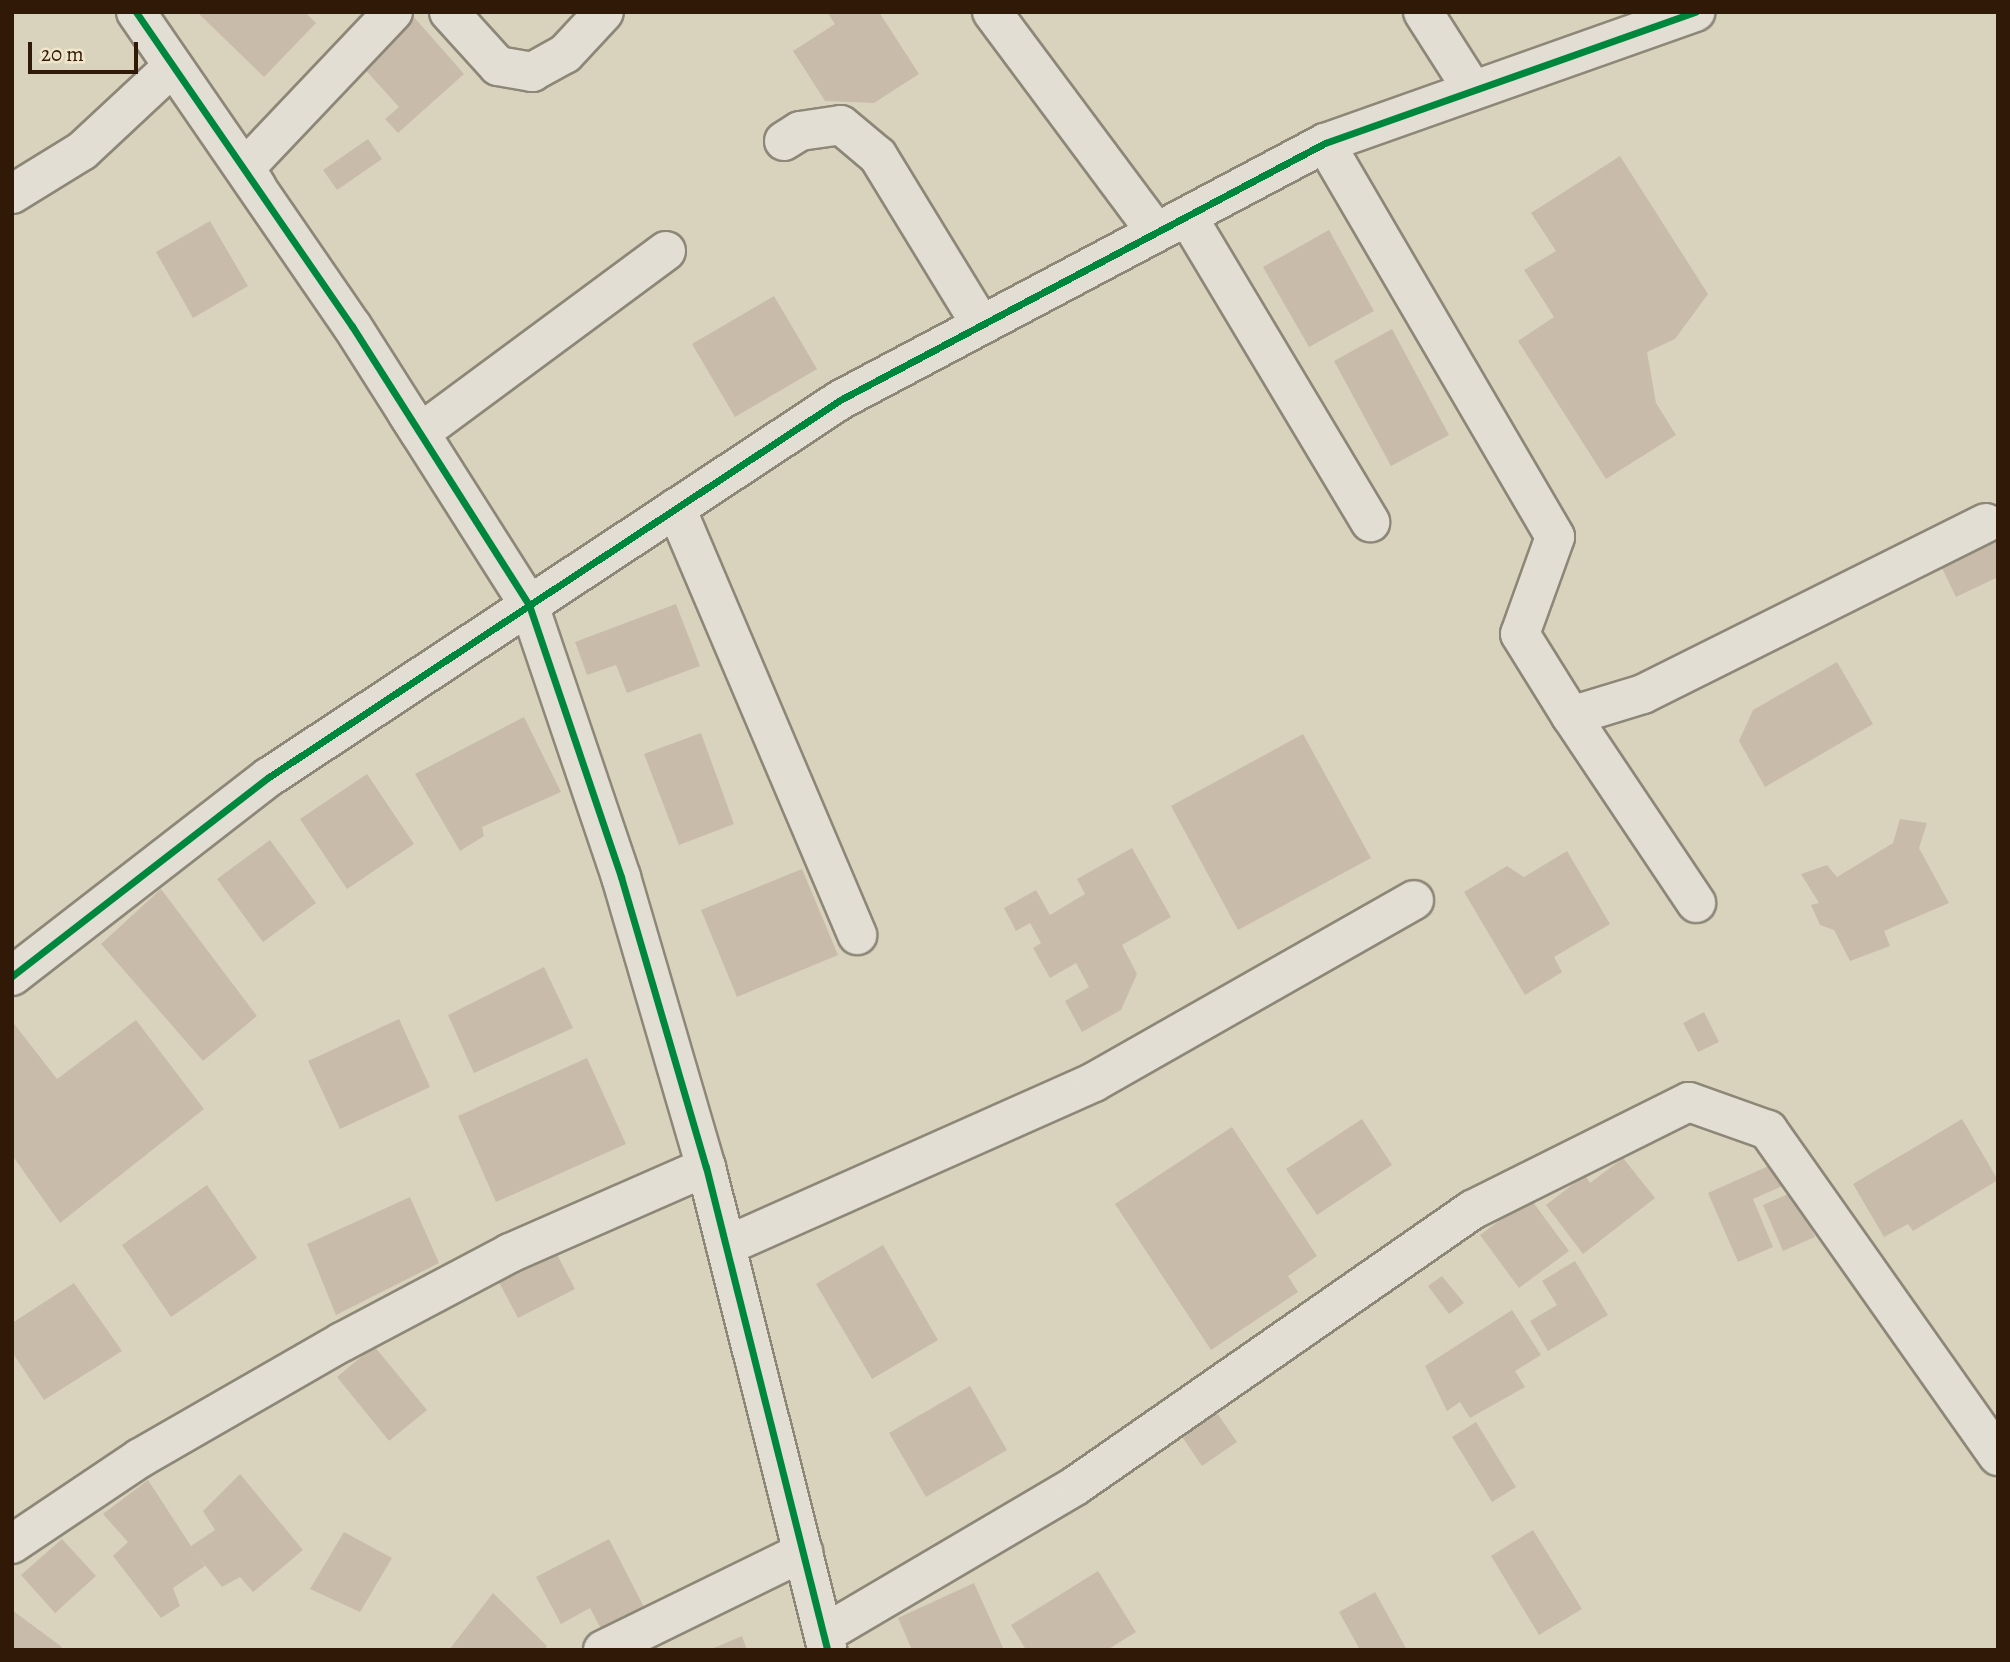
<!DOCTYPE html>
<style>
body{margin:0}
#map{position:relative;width:2010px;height:1662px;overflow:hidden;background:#d9d3bd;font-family:Alegreya,serif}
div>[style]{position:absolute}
.building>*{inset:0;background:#c9bba9}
.roads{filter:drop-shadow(2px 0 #8d8778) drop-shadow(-2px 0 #8d8778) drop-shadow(0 2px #8d8778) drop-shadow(0 -2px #8d8778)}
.minor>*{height:38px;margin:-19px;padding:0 19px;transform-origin:19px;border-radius:19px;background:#e2ded3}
.cycleway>*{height:7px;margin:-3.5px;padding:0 3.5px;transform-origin:3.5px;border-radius:3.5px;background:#00873e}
span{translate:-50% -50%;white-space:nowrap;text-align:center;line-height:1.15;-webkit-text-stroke:5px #efe6cc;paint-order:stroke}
.frame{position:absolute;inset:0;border:14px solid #301906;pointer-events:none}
.scale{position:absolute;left:28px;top:42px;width:110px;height:32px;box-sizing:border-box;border:4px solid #301906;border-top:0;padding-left:9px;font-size:21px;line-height:24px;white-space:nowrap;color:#301906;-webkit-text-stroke:5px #efe6cc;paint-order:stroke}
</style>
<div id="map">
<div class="building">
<i style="clip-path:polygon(197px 12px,305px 12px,316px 23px,264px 77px)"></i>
<i style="clip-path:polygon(827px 12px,879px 12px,919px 74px,874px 103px,825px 101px,793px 51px,835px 24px)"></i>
<i style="clip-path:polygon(413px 16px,464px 74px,398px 133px,385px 119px,399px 107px,360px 64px)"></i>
<i style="clip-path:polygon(368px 139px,382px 159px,337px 190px,323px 170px)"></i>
<i style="clip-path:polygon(1620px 156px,1708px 294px,1675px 339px,1647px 352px,1656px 403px,1676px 435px,1606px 479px,1518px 341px,1554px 317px,1524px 270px,1556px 251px,1531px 213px)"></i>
<i style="clip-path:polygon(210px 221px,248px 286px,193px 318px,156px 252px)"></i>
<i style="clip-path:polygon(1329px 230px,1374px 311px,1309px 347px,1263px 267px)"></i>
<i style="clip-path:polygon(774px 296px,817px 369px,735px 417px,692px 344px)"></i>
<i style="clip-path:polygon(1392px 329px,1449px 435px,1391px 466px,1334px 361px)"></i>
<i style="clip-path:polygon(1998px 539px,1998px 577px,1956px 597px,1941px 566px)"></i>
<i style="clip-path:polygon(676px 604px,700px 666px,627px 693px,616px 665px,587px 675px,575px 642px)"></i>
<i style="clip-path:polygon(1837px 662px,1873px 724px,1765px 787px,1739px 741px,1753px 710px)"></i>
<i style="clip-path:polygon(524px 717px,561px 792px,482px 827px,484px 836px,460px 851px,415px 774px)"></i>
<i style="clip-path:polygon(701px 733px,734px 824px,679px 845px,644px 754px)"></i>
<i style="clip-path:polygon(1303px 734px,1371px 858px,1238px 930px,1171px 806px)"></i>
<i style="clip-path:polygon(367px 774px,414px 844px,347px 889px,300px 819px)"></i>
<i style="clip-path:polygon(1900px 819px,1927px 823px,1919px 848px,1949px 903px,1884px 931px,1890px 946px,1850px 961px,1834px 930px,1820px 925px,1811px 905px,1819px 903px,1801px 874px,1827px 865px,1837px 877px,1893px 843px)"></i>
<i style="clip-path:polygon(270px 840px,316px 903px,263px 942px,217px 879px)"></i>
<i style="clip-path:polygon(1132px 848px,1171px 917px,1122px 945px,1137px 974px,1121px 1010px,1082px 1032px,1065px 1001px,1089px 987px,1076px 963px,1050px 978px,1033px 948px,1041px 943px,1030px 923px,1016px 931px,1004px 908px,1036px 890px,1050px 915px,1085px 894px,1077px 879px)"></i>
<i style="clip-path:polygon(1567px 851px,1610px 924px,1554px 957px,1562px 972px,1525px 995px,1464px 892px,1507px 866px,1524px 877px)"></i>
<i style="clip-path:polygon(802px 869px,838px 955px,737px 997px,701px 910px)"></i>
<i style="clip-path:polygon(161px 889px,257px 1016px,203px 1061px,101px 944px)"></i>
<i style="clip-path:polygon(544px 967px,573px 1028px,474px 1073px,448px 1015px)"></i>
<i style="clip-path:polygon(1704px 1012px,1719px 1042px,1698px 1052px,1683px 1023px)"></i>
<i style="clip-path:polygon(399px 1019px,430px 1087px,340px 1129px,308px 1061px)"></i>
<i style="clip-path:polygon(136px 1020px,204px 1109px,60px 1223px,12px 1155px,12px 1021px,57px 1079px)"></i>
<i style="clip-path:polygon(587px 1058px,626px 1144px,496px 1202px,458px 1116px)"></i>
<i style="clip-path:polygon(1362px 1119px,1392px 1165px,1317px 1215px,1286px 1169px)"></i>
<i style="clip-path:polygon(1962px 1119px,1998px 1180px,1913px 1231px,1908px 1224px,1884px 1237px,1853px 1184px)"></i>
<i style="clip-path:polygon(1232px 1127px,1317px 1256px,1288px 1276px,1298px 1292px,1211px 1350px,1115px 1204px)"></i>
<i style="clip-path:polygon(1623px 1158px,1655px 1198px,1583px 1254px,1546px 1205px,1585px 1175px,1590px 1183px)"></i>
<i style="clip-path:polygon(1773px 1164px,1782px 1186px,1753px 1199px,1773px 1247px,1738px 1262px,1708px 1193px)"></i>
<i style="clip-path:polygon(207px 1185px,257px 1258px,171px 1317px,122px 1245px)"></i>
<i style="clip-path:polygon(1795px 1191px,1815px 1237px,1783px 1251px,1763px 1205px)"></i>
<i style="clip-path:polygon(410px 1197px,439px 1263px,336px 1315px,307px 1244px)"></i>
<i style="clip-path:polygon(1530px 1198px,1569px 1251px,1519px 1288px,1480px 1235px)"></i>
<i style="clip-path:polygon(551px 1243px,575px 1289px,518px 1318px,494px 1273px)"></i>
<i style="clip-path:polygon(883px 1245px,938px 1340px,872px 1379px,816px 1284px)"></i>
<i style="clip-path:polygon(1575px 1261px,1608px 1315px,1548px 1351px,1530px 1321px,1557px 1305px,1542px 1281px)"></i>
<i style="clip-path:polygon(1442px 1276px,1464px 1303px,1449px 1314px,1428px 1286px)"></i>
<i style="clip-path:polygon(74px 1283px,122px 1351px,44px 1400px,12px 1352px,12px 1323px)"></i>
<i style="clip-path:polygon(1512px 1310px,1541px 1355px,1515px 1371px,1525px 1387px,1470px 1418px,1460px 1402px,1447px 1411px,1425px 1366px)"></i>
<i style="clip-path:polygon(374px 1346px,427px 1410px,389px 1441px,337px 1377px)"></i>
<i style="clip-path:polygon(970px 1386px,1007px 1450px,926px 1497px,889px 1433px)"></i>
<i style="clip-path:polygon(1211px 1404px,1237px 1442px,1202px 1466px,1176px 1428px)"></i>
<i style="clip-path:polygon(1476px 1422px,1516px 1487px,1492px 1502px,1452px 1437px)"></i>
<i style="clip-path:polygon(240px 1474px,303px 1550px,253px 1592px,240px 1577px,222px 1587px,198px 1556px,205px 1566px,173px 1588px,180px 1606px,161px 1618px,113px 1556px,128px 1542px,103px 1514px,148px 1480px,191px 1546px,215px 1530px,203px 1511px)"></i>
<i style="clip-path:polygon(1533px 1530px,1582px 1609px,1539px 1635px,1491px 1556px)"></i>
<i style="clip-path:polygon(344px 1532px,392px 1558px,360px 1612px,310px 1589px)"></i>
<i style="clip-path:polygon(62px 1539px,96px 1576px,55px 1613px,21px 1575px)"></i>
<i style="clip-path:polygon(609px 1539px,645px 1609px,602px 1631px,590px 1608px,561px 1624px,536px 1577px)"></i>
<i style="clip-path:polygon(1098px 1571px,1136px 1632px,1107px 1650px,1026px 1650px,1011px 1625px)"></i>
<i style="clip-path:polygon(974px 1583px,1004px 1650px,912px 1650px,898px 1618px)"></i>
<i style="clip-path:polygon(1375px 1592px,1407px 1650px,1360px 1650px,1339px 1612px)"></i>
<i style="clip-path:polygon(493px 1593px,547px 1646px,544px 1650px,449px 1650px)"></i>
<i style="clip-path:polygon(12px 1610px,62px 1647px,60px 1650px,12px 1650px)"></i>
<i style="clip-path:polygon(742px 1636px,747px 1650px,709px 1650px)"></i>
</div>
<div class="roads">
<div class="minor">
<i style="left:136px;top:12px;width:381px;rotate:55.5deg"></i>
<i style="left:352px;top:326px;width:330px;rotate:57.6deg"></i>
<i style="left:529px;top:605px;width:287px;rotate:71.3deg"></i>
<i style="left:621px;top:877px;width:302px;rotate:73.7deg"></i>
<i style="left:706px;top:1167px;width:498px;rotate:75.9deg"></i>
<i style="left:449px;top:12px;width:73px;rotate:47.8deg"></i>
<i style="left:498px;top:66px;width:35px;rotate:10deg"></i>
<i style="left:532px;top:72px;width:38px;rotate:-29deg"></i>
<i style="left:565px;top:54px;width:57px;rotate:-47.1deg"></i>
<i style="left:992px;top:12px;width:274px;rotate:53.3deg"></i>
<i style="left:1423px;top:12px;width:91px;rotate:57.5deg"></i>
<i style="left:784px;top:141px;width:19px;rotate:-32deg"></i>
<i style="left:800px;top:131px;width:41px;rotate:-8.3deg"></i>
<i style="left:841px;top:125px;width:48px;rotate:40deg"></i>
<i style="left:878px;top:156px;width:198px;rotate:58.6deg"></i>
<i style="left:1325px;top:143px;width:456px;rotate:59.7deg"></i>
<i style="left:1555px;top:537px;width:103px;rotate:109.8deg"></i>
<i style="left:1520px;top:634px;width:97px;rotate:58.1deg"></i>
<i style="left:1571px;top:716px;width:75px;rotate:-17deg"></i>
<i style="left:1643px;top:694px;width:383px;rotate:-26.5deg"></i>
<i style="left:257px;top:187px;width:22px;rotate:-122deg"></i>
<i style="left:245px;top:168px;width:215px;rotate:-46.5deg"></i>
<i style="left:12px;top:194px;width:82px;rotate:-31.6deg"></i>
<i style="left:82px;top:151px;width:123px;rotate:-43deg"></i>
<i style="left:1187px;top:216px;width:357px;rotate:59.1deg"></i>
<i style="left:407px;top:413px;width:24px;rotate:57deg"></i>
<i style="left:420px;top:433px;width:306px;rotate:-36.5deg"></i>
<i style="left:676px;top:508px;width:464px;rotate:67deg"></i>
<i style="left:1571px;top:716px;width:225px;rotate:56.2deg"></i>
<i style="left:12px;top:976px;width:325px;rotate:-37.8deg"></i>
<i style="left:269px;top:777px;width:684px;rotate:-33.43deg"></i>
<i style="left:840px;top:400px;width:549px;rotate:-27.92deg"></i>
<i style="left:1325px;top:143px;width:393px;rotate:-19.5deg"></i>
<i style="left:726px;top:1246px;width:403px;rotate:-24deg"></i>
<i style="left:1094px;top:1082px;width:368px;rotate:-29.6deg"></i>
<i style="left:12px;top:1544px;width:154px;rotate:-33.9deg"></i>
<i style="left:140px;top:1458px;width:233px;rotate:-29.9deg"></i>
<i style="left:342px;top:1342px;width:190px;rotate:-27.9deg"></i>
<i style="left:510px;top:1253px;width:214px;rotate:-23.7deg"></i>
<i style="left:824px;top:1634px;width:291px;rotate:-30.5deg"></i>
<i style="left:1075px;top:1486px;width:484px;rotate:-34.8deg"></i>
<i style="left:1472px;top:1210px;width:242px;rotate:-26.5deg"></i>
<i style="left:1689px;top:1102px;width:84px;rotate:19.5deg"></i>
<i style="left:1768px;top:1130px;width:399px;rotate:54.8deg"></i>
<i style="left:603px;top:1650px;width:223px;rotate:-26.1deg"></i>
</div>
</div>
<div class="cycleway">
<i style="left:136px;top:12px;width:381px;rotate:55.5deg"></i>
<i style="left:352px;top:326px;width:330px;rotate:57.6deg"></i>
<i style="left:529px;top:605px;width:287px;rotate:71.3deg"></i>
<i style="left:621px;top:877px;width:302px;rotate:73.7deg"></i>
<i style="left:706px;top:1167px;width:498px;rotate:75.9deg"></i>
<i style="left:12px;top:976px;width:325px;rotate:-37.8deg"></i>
<i style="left:269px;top:777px;width:684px;rotate:-33.43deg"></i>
<i style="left:840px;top:400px;width:549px;rotate:-27.92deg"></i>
<i style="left:1325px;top:143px;width:393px;rotate:-19.5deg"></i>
</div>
<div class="frame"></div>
<div class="scale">20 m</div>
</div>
